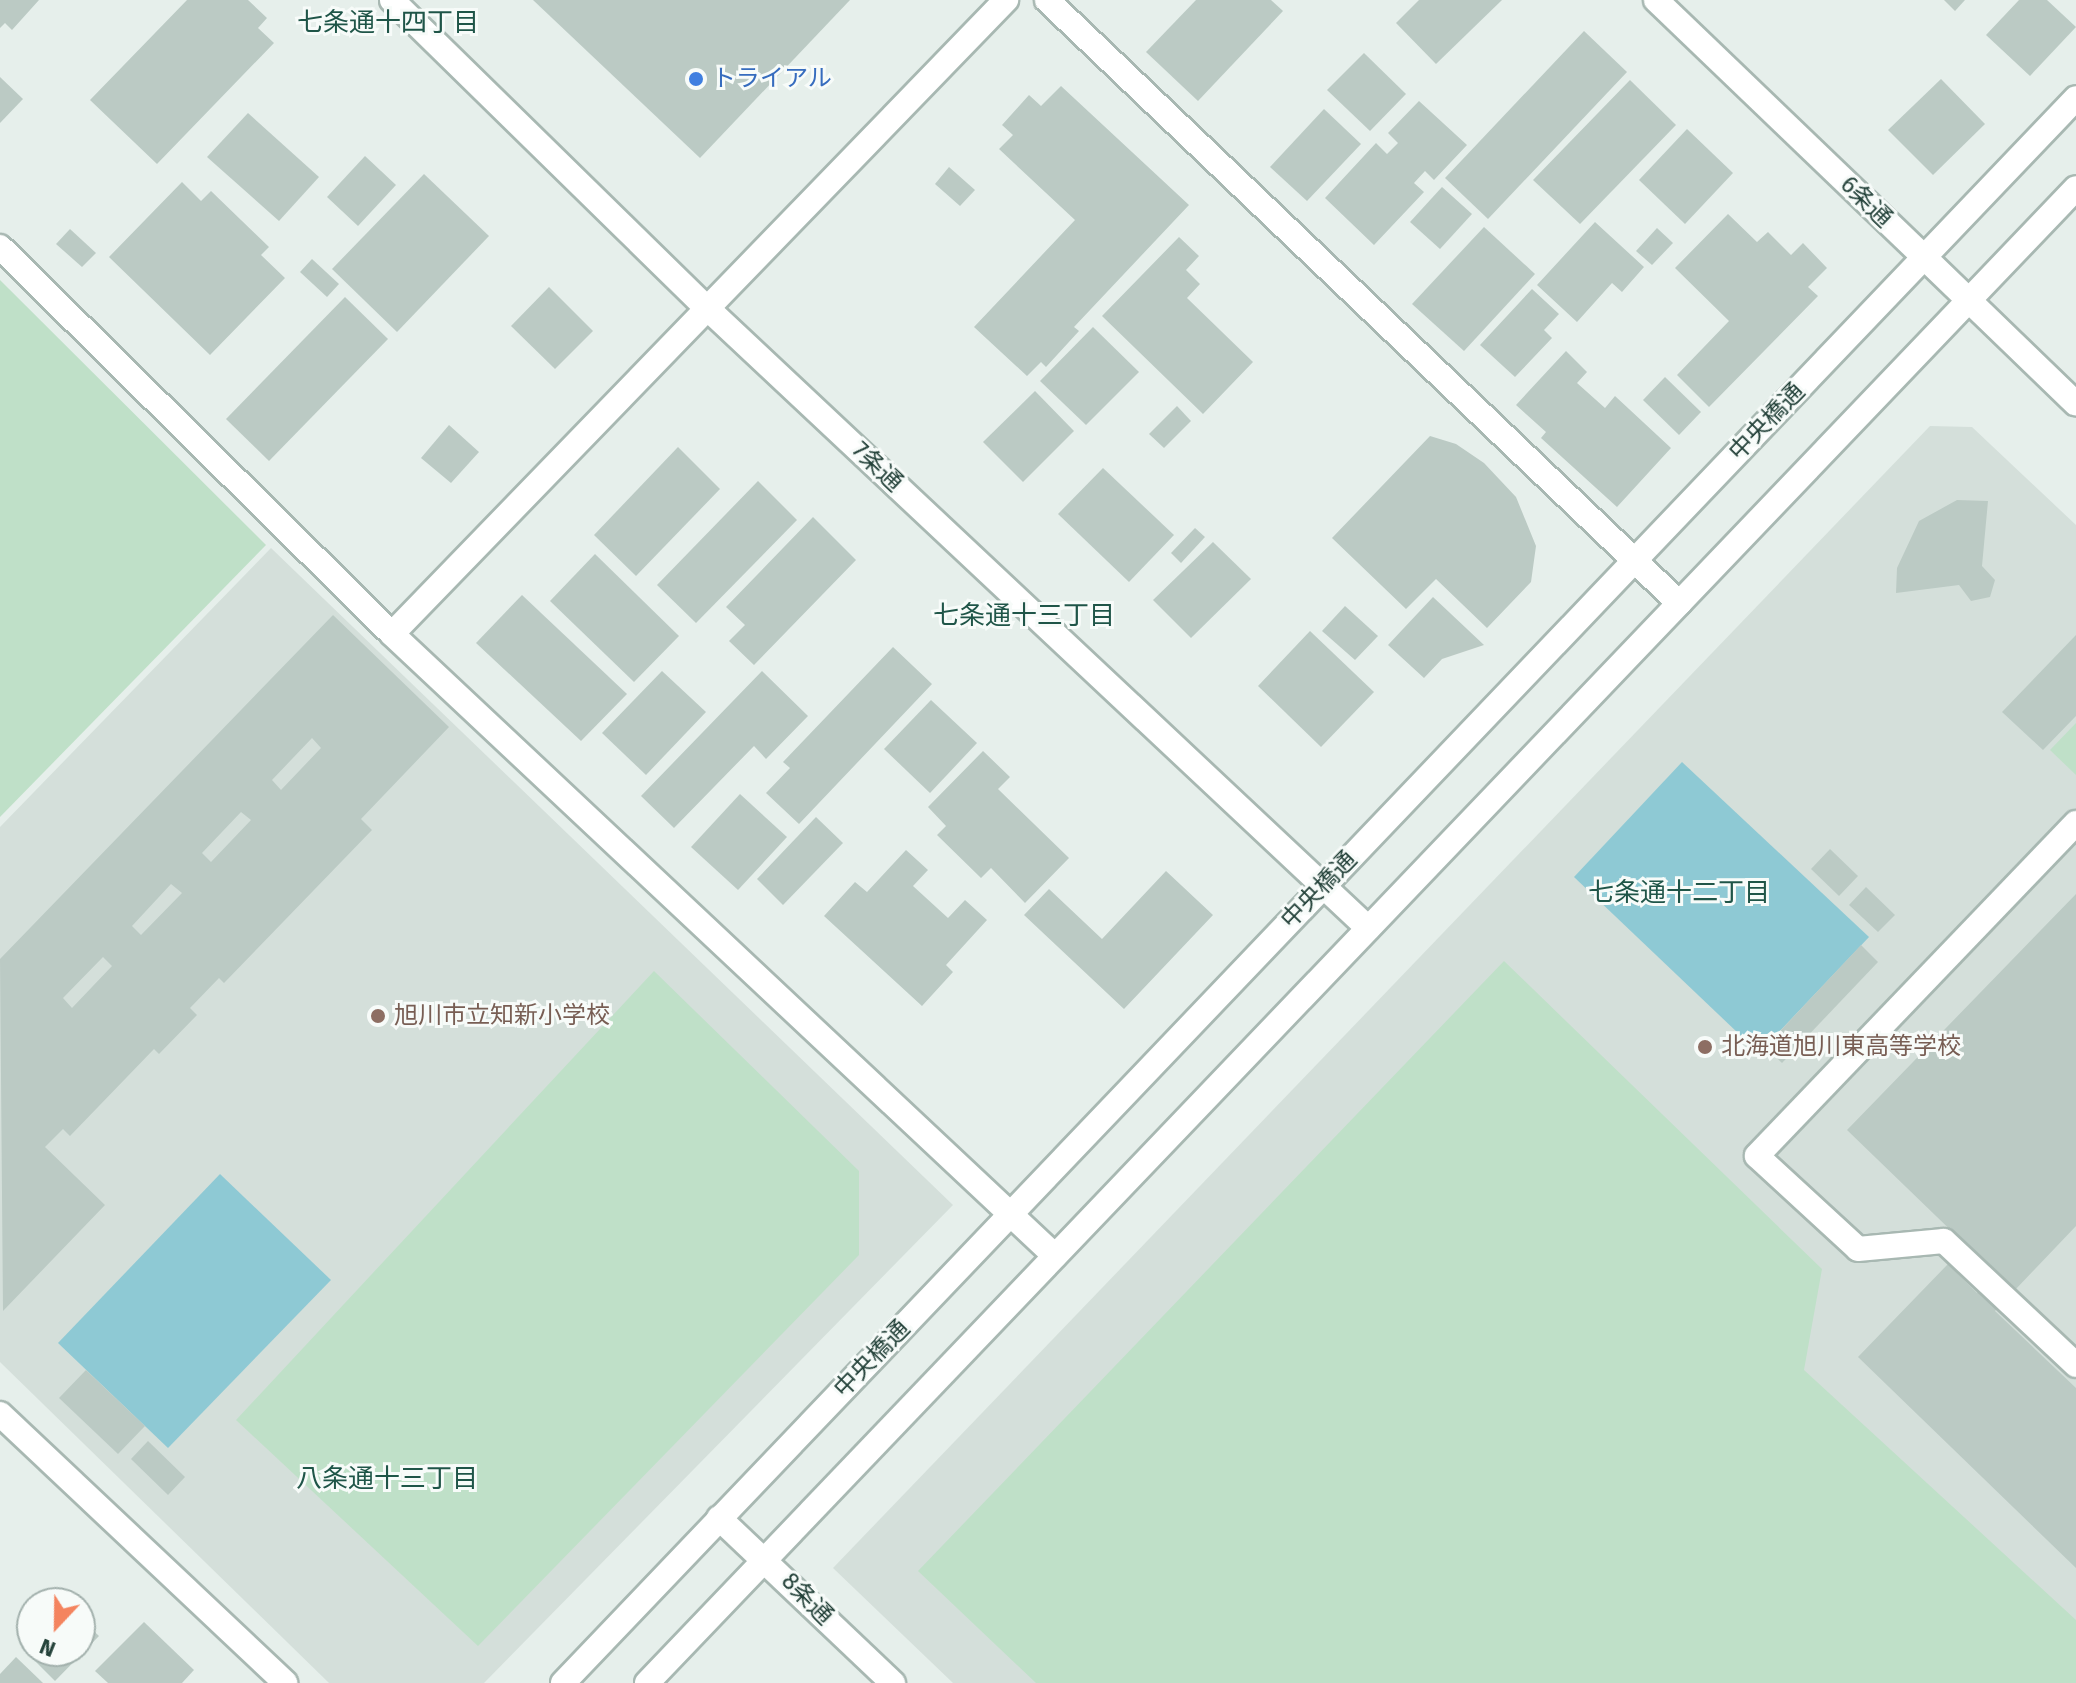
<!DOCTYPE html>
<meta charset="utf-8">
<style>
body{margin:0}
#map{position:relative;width:2076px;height:1683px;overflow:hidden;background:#e6efeb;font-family:"Fira Sans","Noto Sans JP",sans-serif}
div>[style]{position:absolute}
.built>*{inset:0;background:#d4dfda}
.green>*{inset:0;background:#bfe0c8}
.water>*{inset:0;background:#8ec9d4}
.building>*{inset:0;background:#bbcac4}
.roads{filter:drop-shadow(2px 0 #a8b8b2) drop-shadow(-2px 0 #a8b8b2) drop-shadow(0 2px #a8b8b2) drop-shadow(0 -2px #a8b8b2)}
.service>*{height:24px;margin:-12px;padding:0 12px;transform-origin:12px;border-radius:12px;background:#fff}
.minor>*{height:24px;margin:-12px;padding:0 12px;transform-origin:12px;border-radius:12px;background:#fff}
.tertiary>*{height:24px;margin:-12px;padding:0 12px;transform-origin:12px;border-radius:12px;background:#fff}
.dots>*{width:22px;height:22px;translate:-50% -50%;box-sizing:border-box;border:4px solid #f7fbf9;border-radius:50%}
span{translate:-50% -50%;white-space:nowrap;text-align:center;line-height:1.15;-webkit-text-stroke:6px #f7fbf9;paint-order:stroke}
.shop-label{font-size:24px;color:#366cbe}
.left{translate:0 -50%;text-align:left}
.street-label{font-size:24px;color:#24423a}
.education-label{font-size:24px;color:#785e54}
.neighbourhood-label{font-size:26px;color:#1f5548}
.north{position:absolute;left:16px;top:1587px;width:80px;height:80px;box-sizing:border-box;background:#f7fbf9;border:2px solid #a3b1ad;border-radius:50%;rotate:202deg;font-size:22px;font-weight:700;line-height:32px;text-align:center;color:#24423a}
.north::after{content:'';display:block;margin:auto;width:28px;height:36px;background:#f4845f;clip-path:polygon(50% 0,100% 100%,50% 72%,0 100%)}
</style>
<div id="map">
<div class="built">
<i style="clip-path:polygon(1930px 426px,1972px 427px,2076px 525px,2076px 1683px,953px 1683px,833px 1568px)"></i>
<i style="clip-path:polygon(271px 548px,953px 1205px,484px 1683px,329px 1683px,0 1362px,0 827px)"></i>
</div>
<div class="green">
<i style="clip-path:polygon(0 280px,266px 545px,0 817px)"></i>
<i style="clip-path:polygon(2076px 723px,2076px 775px,2050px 750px)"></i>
<i style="clip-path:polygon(1504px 961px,1822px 1269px,1804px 1370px,2076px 1620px,2076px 1683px,1036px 1683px,918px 1571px)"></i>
<i style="clip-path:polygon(654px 971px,859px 1171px,859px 1255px,478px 1646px,236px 1420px)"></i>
</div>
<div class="water">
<i style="clip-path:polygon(1682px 762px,1869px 937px,1759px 1053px,1574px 877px)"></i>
<i style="clip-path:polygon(220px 1174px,331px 1280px,168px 1448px,58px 1343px)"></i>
</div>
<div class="building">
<i style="clip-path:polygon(0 0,39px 0,12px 30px,5px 23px,0 28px)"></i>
<i style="clip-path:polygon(187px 0,248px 0,267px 18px,258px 28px,274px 43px,157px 164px,90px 100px)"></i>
<i style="clip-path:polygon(533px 0,850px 0,700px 158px)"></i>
<i style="clip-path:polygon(1196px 0,1271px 0,1283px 11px,1198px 101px,1146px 52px)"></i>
<i style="clip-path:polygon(1419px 0,1502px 0,1436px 64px,1396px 23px)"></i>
<i style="clip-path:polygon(1944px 0,1965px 0,1955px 11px)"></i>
<i style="clip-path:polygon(2019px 0,2047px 0,2076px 27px,2030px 76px,1986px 35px)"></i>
<i style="clip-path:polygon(1584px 31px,1627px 72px,1488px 219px,1445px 178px)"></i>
<i style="clip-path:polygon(1364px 53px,1406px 94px,1370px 131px,1327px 90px)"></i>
<i style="clip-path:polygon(0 77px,23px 99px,0 123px)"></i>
<i style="clip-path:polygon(1941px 79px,1985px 124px,1933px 175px,1888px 130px)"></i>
<i style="clip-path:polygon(1630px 80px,1676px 125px,1580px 224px,1533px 180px)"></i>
<i style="clip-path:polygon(1061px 86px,1189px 205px,1074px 327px,1079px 331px,1046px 367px,1041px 362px,1027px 376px,974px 327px,1075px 220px,999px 149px,1013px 135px,1002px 125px,1029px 95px,1041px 106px)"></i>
<i style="clip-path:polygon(1419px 101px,1467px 145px,1434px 180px,1425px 171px,1414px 183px,1424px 192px,1374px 245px,1325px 198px,1376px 143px,1387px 154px,1398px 143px,1388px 133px)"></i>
<i style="clip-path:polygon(1324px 109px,1361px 144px,1307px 201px,1270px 167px)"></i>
<i style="clip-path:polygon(248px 113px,319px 177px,279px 221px,207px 157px)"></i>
<i style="clip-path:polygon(1687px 129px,1733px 173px,1685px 224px,1639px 180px)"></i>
<i style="clip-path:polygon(365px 156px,396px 185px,358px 226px,327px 197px)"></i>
<i style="clip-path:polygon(949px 167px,975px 190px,960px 206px,935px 184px)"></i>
<i style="clip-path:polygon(424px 174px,489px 236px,397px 332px,332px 269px)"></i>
<i style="clip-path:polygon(182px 182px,201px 201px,211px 191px,269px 247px,261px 255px,285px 278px,210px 355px,109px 257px)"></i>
<i style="clip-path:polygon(1442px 187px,1472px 214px,1440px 249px,1410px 222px)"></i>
<i style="clip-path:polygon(1728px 214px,1757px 242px,1768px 232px,1791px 255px,1803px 243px,1827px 268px,1808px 287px,1818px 296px,1709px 407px,1677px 375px,1729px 321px,1675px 268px)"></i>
<i style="clip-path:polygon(1595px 222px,1644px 267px,1622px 292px,1612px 283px,1577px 322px,1537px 285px)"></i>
<i style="clip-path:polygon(1484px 227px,1535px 274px,1464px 351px,1412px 304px)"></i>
<i style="clip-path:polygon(1657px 228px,1673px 243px,1652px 265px,1636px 251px)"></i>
<i style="clip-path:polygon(70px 229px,96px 253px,82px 267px,56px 244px)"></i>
<i style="clip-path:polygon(1179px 237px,1199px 256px,1186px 270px,1200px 284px,1187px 298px,1253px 362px,1203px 414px,1102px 316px)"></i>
<i style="clip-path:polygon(312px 259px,339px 284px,327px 297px,300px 272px)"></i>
<i style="clip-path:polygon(549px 287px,593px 331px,555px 369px,511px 326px)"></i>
<i style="clip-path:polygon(1532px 289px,1559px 314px,1544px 330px,1552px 338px,1515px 377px,1480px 345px)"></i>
<i style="clip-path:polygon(345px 297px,388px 339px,269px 461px,226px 419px)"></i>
<i style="clip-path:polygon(1093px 327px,1139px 372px,1086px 425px,1040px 381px)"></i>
<i style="clip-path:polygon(1566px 351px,1587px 372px,1577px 383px,1605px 408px,1615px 396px,1671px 448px,1617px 507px,1541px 438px,1546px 432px,1516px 405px)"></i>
<i style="clip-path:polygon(1665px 377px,1701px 412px,1679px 435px,1643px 400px)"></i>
<i style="clip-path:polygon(1035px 391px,1074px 431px,1023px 482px,983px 442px)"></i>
<i style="clip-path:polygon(1177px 406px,1191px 421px,1164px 448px,1149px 434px)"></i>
<i style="clip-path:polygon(449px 425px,479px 452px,451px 483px,421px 458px)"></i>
<i style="clip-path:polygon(1430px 436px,1456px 444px,1484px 463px,1516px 497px,1536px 546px,1531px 582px,1487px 628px,1436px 579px,1406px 609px,1332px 538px)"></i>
<i style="clip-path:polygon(678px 447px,720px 489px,636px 576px,594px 535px)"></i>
<i style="clip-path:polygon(1103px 468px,1174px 535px,1129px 582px,1058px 514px)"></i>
<i style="clip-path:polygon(758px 481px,797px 520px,696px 623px,657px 585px)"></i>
<i style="clip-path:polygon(1957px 500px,1988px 501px,1982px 566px,1995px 580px,1990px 597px,1971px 601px,1959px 585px,1896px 593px,1897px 568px,1919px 521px)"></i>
<i style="clip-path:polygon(813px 517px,856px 560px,754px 665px,729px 641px,745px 625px,726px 607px)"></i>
<i style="clip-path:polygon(1195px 528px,1205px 537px,1181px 563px,1171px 553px)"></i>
<i style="clip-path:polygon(1213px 542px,1251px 579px,1191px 638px,1153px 600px)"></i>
<i style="clip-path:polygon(595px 554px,679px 636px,634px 682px,550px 601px)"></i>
<i style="clip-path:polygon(522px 595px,627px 694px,581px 741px,476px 643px)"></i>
<i style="clip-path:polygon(1433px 597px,1484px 645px,1442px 659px,1424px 678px,1388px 645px)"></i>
<i style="clip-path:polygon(1345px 606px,1378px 636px,1355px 660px,1322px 631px)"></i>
<i style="clip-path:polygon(evenodd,333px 615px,449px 727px,361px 819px,372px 830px,224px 983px,219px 978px,190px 1008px,197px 1015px,159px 1054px,154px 1049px,70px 1136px,63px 1129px,45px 1147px,105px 1205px,3px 1311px,0 959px,333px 615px,312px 738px,321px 748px,281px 790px,272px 780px,312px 738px,333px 615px,241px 812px,251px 820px,211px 862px,202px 853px,241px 812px,333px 615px,171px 884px,182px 893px,141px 935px,132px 926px,171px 884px,333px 615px,103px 957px,112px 966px,72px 1008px,63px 998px,103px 957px)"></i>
<i style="clip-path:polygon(1310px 631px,1374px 692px,1321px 747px,1258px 686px)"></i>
<i style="clip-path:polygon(2076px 635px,2076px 716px,2043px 750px,2002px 712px)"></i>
<i style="clip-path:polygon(893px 647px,932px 684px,799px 824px,766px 793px,790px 768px,783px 762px)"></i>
<i style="clip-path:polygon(662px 671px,706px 712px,646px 775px,602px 733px)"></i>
<i style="clip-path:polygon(762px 671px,808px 716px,766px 759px,754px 746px,674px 828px,641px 796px)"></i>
<i style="clip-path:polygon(931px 700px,977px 743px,930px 793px,884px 749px)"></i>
<i style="clip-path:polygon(983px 751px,1010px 777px,998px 789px,1069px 858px,1025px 903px,991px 868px,981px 878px,937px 835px,946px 826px,928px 807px)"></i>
<i style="clip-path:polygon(740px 794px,787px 837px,738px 890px,691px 847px)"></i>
<i style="clip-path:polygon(816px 817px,843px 843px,783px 905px,757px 879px)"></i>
<i style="clip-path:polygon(1830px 849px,1858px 876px,1839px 896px,1811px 869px)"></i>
<i style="clip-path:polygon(906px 850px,928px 870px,913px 886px,948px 918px,965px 900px,987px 920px,946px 965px,953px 972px,922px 1006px,824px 916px,855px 882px,867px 892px)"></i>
<i style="clip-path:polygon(1166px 871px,1213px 915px,1124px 1009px,1024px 915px,1049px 889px,1102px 939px)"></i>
<i style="clip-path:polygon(1866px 887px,1895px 915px,1878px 932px,1849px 905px)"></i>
<i style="clip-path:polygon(2076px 894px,2076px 1226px,1995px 1311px,2076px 1388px,2076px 1568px,1858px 1357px,1948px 1264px,1977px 1293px,1995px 1273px,1847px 1130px)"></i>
<i style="clip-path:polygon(1861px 945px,1878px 962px,1782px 1063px,1765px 1047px)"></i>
<i style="clip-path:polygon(86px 1370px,145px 1426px,118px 1454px,59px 1398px)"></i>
<i style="clip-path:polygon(148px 1441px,185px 1477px,168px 1495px,131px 1459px)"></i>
<i style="clip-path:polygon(80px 1618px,99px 1636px,55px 1681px,23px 1649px,32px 1640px,32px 1651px,80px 1651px)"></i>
<i style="clip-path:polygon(144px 1622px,194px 1670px,182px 1683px,108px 1683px,95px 1671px)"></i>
<i style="clip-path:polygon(16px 1657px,43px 1683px,0 1683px,0 1674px)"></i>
</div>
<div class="roads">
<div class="service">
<i style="left:2076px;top:823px;width:461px;rotate:133.8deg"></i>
<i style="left:1757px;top:1156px;width:137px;rotate:42.6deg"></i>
<i style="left:1858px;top:1249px;width:86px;rotate:-5.3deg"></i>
<i style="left:1944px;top:1241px;width:181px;rotate:43.2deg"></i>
</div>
<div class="minor">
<i style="left:1047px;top:0;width:874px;rotate:43.65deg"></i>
<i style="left:1656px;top:0;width:371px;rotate:43.8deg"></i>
<i style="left:0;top:247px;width:551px;rotate:44.63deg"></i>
<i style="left:392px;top:634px;width:909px;rotate:43.17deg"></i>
<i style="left:392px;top:634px;width:883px;rotate:-45.92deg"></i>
<i style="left:0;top:1414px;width:392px;rotate:43.3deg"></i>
<i style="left:719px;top:1518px;width:240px;rotate:43.5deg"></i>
</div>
<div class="tertiary">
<i style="left:392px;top:0;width:439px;rotate:44.4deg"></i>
<i style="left:706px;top:307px;width:908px;rotate:43.17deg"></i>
<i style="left:1924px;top:257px;width:211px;rotate:44deg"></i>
<i style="left:563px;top:1683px;width:2191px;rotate:-46.33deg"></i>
<i style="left:647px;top:1683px;width:2068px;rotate:-46.29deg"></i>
</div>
</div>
<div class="dots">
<i style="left:696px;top:79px;background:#3f7fe0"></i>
<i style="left:378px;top:1016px;background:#8d6e63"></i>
<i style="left:1705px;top:1047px;background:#8d6e63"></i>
</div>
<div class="shop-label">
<span class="left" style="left:712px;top:79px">トライアル</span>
</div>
<div class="street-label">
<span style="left:1866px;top:202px;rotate:44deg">6条通</span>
<span style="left:1767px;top:422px;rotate:-46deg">中央橋通</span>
<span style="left:877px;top:467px;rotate:43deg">7条通</span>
<span style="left:1319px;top:890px;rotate:-46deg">中央橋通</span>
<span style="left:872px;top:1359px;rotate:-46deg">中央橋通</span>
<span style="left:807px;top:1599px;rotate:45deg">8条通</span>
</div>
<div class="education-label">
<span class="left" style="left:394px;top:1016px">旭川市立知新小学校</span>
<span class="left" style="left:1721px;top:1047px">北海道旭川東高等学校</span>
</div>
<div class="neighbourhood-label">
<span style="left:388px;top:23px">七条通十四丁目</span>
<span style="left:1024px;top:616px">七条通十三丁目</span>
<span style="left:1679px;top:893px">七条通十二丁目</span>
<span style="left:387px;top:1479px">八条通十三丁目</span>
</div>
<div class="north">N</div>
</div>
